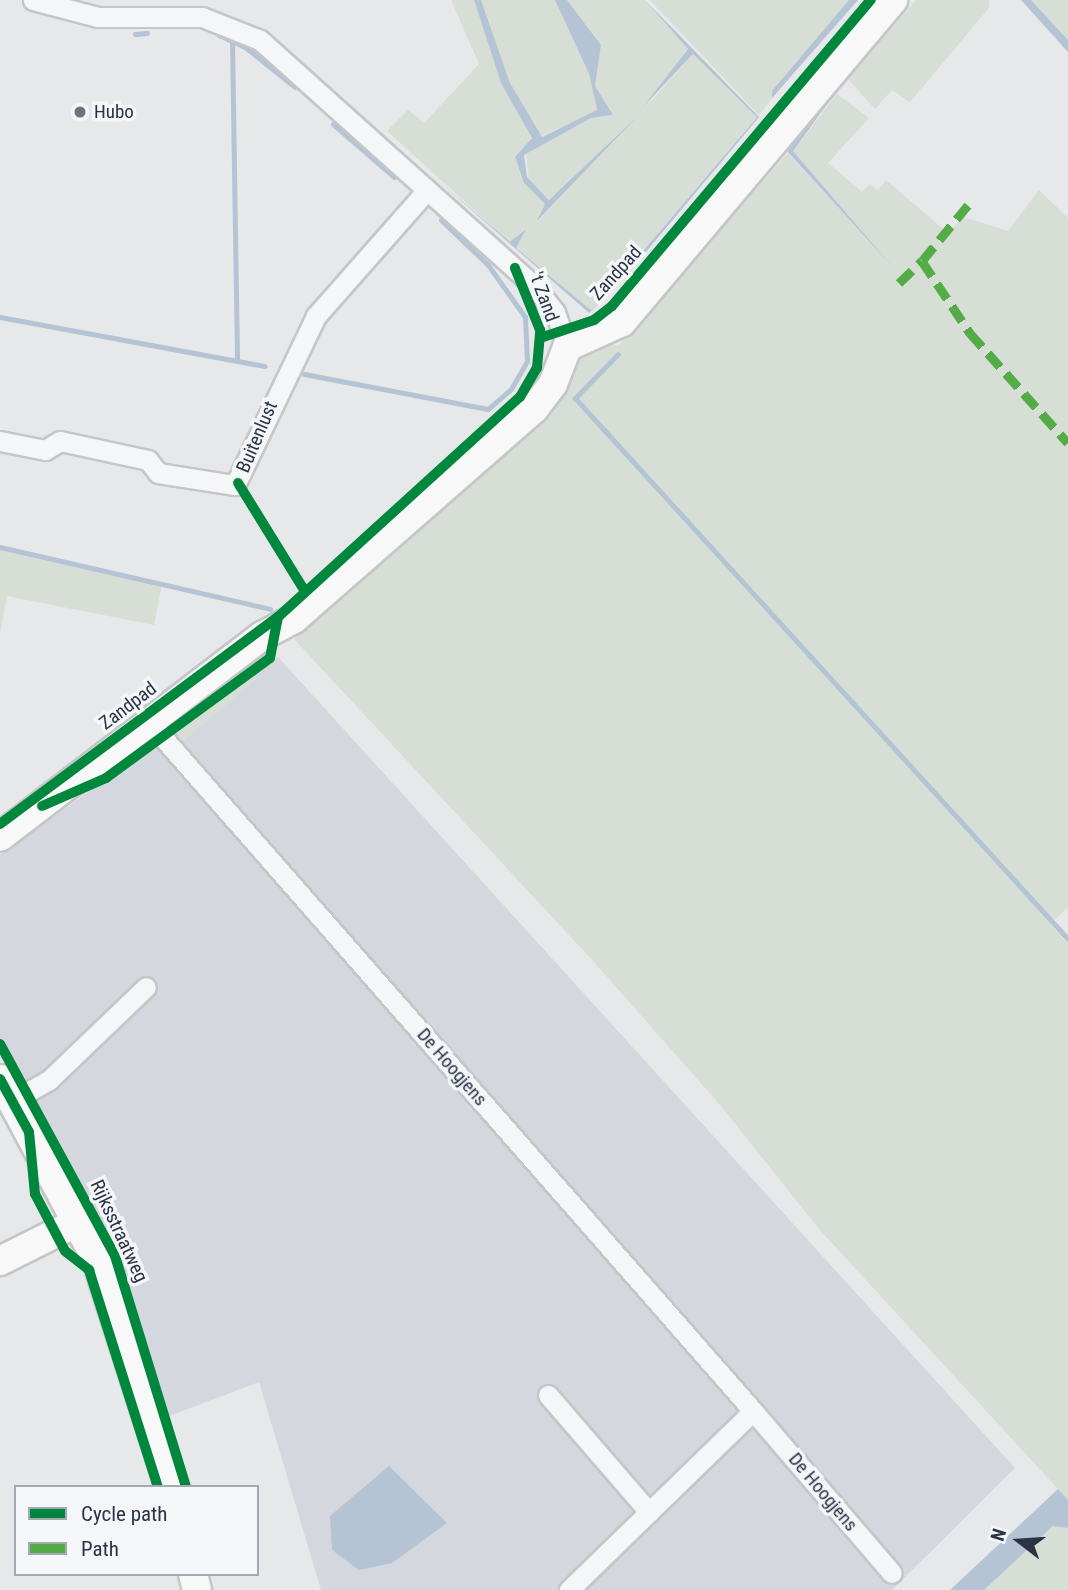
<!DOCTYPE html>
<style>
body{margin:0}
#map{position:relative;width:1068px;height:1590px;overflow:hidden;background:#e6e8ea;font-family:"Roboto Condensed",sans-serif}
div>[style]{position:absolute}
.built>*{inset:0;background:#d4d7dd}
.green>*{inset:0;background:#d6ded6}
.water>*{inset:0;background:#b4c4d5}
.stream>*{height:5px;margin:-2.5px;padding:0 2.5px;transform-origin:2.5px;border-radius:2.5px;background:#b4c4d5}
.roads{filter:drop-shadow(2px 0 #c4c6c8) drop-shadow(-2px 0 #c4c6c8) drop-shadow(0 2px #c4c6c8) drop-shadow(0 -2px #c4c6c8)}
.street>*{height:19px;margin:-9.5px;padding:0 9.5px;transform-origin:9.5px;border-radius:9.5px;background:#f5f6f7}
.secondary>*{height:28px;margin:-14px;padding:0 14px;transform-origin:14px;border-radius:14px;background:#f8f8f8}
.quiet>*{height:9px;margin-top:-4.5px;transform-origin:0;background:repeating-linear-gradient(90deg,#54ac47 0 18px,transparent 0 27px)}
.cycleway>*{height:10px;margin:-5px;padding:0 5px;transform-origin:5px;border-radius:5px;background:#00873e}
.dots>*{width:19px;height:19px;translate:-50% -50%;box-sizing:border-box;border:4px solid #f4f6f9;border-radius:50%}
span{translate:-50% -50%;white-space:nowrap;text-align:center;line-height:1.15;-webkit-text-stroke:7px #f4f6f9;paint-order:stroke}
.poi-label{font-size:19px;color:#2b3445}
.left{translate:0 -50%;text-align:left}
.street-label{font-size:19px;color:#2b3445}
.legend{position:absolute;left:14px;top:1485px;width:245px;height:91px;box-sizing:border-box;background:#f4f6f9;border:2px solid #a4a8b1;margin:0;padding:9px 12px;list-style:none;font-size:21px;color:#2b3445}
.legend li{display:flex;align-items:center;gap:14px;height:35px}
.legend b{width:35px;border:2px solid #a4a8b1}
.north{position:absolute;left:984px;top:1506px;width:70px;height:70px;-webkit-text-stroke:5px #f4f6f9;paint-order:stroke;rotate:287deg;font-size:19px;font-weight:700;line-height:28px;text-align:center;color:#2b3445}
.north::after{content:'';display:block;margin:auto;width:24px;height:32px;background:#2b3445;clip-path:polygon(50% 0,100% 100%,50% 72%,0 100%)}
</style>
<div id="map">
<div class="built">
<i style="clip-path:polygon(278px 657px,1015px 1468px,892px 1590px,321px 1590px,259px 1382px,153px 1422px,102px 1257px,0 1051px,0 855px)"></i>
</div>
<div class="green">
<i style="clip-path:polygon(451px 0,474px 0,501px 83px,525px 117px,531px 140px,515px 158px,524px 183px,545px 204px,538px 221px,637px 117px,551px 200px,529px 180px,526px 152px,591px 118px,612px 116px,595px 86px,601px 45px,567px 0,645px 0,688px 48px,646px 107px,693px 54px,757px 116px,592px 311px,516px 248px,524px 230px,510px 243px,387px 131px,408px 110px,424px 123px,479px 64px)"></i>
<i style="clip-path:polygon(481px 0,555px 0,589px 74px,597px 112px,540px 136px,510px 83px)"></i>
<i style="clip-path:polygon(650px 0,849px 0,759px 115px)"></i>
<i style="clip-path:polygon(916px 0,989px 0,989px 8px,910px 102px,892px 90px,875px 109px,848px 79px)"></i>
<i style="clip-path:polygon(1031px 0,1068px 0,1068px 40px)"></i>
<i style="clip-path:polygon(837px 94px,869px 118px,828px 163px,862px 192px,870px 184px,878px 190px,886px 180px,948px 233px,963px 217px,1008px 231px,1039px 190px,1068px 218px,1068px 907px,1050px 924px,1068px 944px,1068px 1500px,819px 1229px,721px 1106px,594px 962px,294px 639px,542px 423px,537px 415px,577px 357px,606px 342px,618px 346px,788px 153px,896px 271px,793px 151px)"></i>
<i style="clip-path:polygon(0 549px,162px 584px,154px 625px,7px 596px,0 633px)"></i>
<i style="clip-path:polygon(253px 673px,257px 679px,180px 744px,177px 729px)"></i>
<i style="clip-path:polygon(1053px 1526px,1068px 1528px,1068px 1590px,984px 1590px)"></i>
</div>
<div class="water">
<i style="clip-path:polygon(474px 0,481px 0,510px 83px,542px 137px,597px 110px,589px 74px,555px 0,567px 0,601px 45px,595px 86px,613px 115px,591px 118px,524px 155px,527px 177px,549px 200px,638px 116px,537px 221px,545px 204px,524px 183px,515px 157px,532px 138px,501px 83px)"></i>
<i style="clip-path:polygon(645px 0,759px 117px,614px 290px,589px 313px,435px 178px,510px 242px,526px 229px,516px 248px,592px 311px,757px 117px,693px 54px,643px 107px,688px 49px)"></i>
<i style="clip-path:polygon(849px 0,858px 0,772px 98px,772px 91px)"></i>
<i style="clip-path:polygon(1021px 0,1031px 0,1068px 40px,1068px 52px)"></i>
<i style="clip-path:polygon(833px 96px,793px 151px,896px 271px,787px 151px)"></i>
<i style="clip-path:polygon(389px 1466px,447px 1523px,392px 1563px,359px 1570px,332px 1550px,330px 1516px)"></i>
<i style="clip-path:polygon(1058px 1489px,1068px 1500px,1068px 1528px,1053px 1526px,984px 1590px,950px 1590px)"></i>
</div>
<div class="stream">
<i style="left:135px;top:34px;width:12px;rotate:-5deg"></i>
<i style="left:219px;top:35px;width:29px;rotate:25deg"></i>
<i style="left:245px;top:47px;width:64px;rotate:38.7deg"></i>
<i style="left:232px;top:40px;width:321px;rotate:89.1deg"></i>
<i style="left:333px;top:124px;width:81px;rotate:41deg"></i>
<i style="left:0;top:317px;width:269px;rotate:10.5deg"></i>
<i style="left:618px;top:354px;width:62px;rotate:134.3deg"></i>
<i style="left:575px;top:398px;width:732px;rotate:47.66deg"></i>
<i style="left:304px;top:374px;width:187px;rotate:10.8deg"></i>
<i style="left:488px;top:409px;width:30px;rotate:-41deg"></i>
<i style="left:511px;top:389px;width:32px;rotate:-60deg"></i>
<i style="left:527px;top:361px;width:44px;rotate:-92.6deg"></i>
<i style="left:525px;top:317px;width:64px;rotate:-125.4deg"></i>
<i style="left:488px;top:265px;width:65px;rotate:-136.2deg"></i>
<i style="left:0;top:547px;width:277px;rotate:12.9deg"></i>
</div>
<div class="roads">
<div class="street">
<i style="left:33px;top:0;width:67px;rotate:14.7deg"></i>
<i style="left:98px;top:17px;width:104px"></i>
<i style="left:202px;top:17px;width:62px;rotate:21.6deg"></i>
<i style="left:260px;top:40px;width:368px;rotate:41.9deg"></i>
<i style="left:534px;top:286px;width:33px;rotate:51deg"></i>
<i style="left:555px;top:312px;width:37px;rotate:71deg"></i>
<i style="left:0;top:441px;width:46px;rotate:11.3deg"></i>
<i style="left:45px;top:450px;width:17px;rotate:-31deg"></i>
<i style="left:60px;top:441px;width:90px;rotate:12.2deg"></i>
<i style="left:148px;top:460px;width:16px;rotate:52deg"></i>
<i style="left:158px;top:473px;width:78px;rotate:8.9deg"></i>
<i style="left:235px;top:485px;width:187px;rotate:-64.4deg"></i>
<i style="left:316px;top:316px;width:168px;rotate:-48.6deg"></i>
<i style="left:151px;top:724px;width:913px;rotate:48.77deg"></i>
<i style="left:753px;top:1411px;width:257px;rotate:135.8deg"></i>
<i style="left:12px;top:1101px;width:43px;rotate:-29.6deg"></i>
<i style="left:49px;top:1080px;width:134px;rotate:-43.8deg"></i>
<i style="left:548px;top:1395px;width:155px;rotate:49.2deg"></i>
<i style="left:753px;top:1411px;width:213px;rotate:49.4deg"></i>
</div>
<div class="secondary">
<i style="left:0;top:837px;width:330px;rotate:-37.5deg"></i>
<i style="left:262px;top:636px;width:36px;rotate:-28deg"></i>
<i style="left:294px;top:619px;width:319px;rotate:-41.2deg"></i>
<i style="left:534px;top:409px;width:31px;rotate:-53deg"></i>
<i style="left:553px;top:384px;width:40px;rotate:-69deg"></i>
<i style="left:567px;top:347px;width:60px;rotate:-24.4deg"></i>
<i style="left:622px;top:322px;width:421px;rotate:-49.9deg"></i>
<i style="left:0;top:1079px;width:206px;rotate:61.9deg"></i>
<i style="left:97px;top:1261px;width:237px;rotate:72.1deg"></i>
<i style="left:0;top:1261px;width:87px;rotate:-26.6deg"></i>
<i style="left:193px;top:1574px;width:16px;rotate:76deg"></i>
</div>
</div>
<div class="quiet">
<i style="left:968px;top:205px;width:72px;rotate:129.4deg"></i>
<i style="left:922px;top:261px;width:87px;rotate:56.3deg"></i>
<i style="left:970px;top:333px;width:147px;rotate:48.3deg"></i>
<i style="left:899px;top:283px;width:32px;rotate:-44deg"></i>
</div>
<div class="cycleway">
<i style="left:540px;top:338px;width:57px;rotate:-18.4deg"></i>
<i style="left:594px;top:320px;width:23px;rotate:-38deg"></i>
<i style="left:612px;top:306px;width:401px;rotate:-49.8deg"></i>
<i style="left:238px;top:483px;width:126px;rotate:58.3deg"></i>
<i style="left:42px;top:806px;width:70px;rotate:-23.6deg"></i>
<i style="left:106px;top:778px;width:203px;rotate:-36.2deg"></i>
<i style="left:270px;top:658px;width:42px;rotate:-79deg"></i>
<i style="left:0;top:824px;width:347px;rotate:-36.7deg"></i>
<i style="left:278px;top:617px;width:327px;rotate:-42.3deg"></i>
<i style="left:520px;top:397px;width:34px;rotate:-60deg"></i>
<i style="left:537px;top:368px;width:38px;rotate:-85deg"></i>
<i style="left:540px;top:330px;width:67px;rotate:-112deg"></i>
<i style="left:0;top:1044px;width:241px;rotate:61.5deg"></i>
<i style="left:115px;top:1256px;width:242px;rotate:72.9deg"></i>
<i style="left:0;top:1079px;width:60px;rotate:61.3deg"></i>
<i style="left:29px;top:1132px;width:62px;rotate:84.5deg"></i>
<i style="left:35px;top:1194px;width:64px;rotate:62.2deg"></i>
<i style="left:65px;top:1251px;width:31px;rotate:38deg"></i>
<i style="left:89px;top:1270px;width:228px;rotate:72.4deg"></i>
</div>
<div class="dots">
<i style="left:80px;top:112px;background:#6c737f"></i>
</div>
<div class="poi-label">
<span class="left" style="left:94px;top:112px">Hubo</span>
</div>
<div class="street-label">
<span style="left:616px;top:273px;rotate:-48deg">Zandpad</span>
<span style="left:544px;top:297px;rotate:70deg">'t Zand</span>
<span style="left:257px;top:437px;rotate:-67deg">Buitenlust</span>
<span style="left:128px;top:706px;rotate:-37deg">Zandpad</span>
<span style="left:452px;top:1067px;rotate:49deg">De Hoogjens</span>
<span style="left:119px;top:1231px;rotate:65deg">Rijksstraatweg</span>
<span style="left:823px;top:1492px;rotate:50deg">De Hoogjens</span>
</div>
<ul class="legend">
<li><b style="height:9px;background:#00873e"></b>Cycle path</li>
<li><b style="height:9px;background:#54ac47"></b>Path</li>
</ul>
<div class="north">N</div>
</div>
